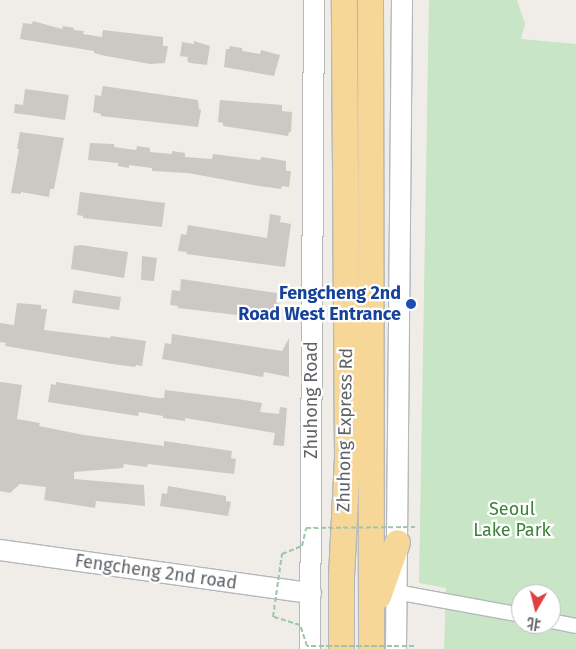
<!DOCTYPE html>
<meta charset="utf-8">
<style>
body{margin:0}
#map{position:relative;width:576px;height:649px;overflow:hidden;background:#f0ede8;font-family:"Fira Sans","Noto Sans SC",sans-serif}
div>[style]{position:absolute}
.green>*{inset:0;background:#c8e5c6}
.building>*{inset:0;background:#ccc8c4}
.roads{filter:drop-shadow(1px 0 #b4b8bb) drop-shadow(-1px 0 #b4b8bb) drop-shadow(0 1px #b4b8bb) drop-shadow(0 -1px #b4b8bb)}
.street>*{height:14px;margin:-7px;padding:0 7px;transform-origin:7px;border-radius:7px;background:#fff}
.secondary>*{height:20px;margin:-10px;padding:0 10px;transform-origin:10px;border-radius:10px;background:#fff}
.highway>*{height:25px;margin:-12.5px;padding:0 12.5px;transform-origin:12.5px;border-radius:12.5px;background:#f6d798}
.path-bridge>*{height:2px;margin-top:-1px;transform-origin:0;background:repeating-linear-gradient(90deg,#a0c6a8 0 5px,transparent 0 7.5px)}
.dots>*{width:14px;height:14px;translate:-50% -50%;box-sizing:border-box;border:2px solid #fff;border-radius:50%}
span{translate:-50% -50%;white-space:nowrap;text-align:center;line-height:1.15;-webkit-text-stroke:4.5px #fff;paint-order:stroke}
.transit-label{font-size:18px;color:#164399;font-weight:700}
.right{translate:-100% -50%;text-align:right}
.street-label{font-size:18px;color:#5f6367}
.park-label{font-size:18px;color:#3d823b}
.north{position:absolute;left:511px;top:584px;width:50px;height:50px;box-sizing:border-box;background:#fff;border:1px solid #bfc1c2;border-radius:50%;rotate:188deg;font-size:14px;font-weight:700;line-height:20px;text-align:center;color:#5f6367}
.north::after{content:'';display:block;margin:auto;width:18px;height:22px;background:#df3f3f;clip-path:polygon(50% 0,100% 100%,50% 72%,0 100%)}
</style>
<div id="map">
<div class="green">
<i style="clip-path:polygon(evenodd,429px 0,517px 0,525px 24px,521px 39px,576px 44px,576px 649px,444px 649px,446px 588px,419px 583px,429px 0,521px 594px,551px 594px,551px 624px,521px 624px,521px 594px)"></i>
</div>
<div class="building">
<i style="clip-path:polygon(33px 21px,62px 29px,63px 26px,74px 28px,74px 30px,84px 31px,83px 34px,102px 37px,103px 30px,163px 37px,163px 46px,168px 46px,165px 63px,150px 64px,101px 55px,94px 53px,94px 51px,20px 39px,23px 23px,32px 24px)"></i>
<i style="clip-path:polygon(194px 41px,210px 46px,207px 65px,190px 63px,187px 61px,188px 57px,180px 56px,182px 42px,194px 44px)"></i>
<i style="clip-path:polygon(230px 46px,242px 48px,242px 51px,260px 54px,261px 50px,280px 55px,274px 76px,224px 67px,226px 49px,229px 49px)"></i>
<i style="clip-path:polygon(103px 86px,198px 100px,199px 109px,201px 110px,198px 127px,101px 116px,101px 114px,93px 112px,95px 95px,101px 96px)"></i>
<i style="clip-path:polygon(25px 89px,69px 95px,65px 120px,14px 113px,15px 104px,23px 105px)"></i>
<i style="clip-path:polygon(220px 100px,282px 105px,282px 111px,292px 112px,291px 132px,289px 132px,288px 136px,223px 126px,223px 123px,218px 122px)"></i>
<i style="clip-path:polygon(20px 132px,64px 138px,54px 189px,50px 189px,49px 197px,21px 192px,21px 194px,11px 193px,19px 149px,17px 149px)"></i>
<i style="clip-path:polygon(90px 143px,114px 144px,114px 147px,136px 150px,137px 146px,150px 148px,150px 152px,172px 154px,172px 151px,185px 153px,185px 157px,212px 159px,213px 154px,260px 160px,262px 157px,286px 161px,286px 171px,291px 171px,289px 187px,282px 186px,281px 189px,259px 186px,188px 173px,152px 171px,152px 168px,129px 165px,129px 168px,118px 166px,118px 163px,88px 160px)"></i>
<i style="clip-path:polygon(80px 192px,165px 203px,162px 227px,83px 218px,83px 216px,77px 215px)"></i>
<i style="clip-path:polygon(270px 214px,281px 216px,280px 222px,291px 224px,285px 267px,186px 254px,187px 252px,178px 251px,181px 234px,186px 235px,188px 225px,267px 238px)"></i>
<i style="clip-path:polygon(81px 245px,128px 252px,124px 278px,71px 269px,74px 246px)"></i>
<i style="clip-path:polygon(142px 256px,157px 258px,154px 281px,141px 280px)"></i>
<i style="clip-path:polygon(181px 279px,277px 293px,276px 303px,280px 304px,278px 320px,178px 308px,178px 306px,170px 305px,172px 290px,180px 291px)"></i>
<i style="clip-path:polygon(74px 290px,121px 297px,119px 310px,72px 303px)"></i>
<i style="clip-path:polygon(17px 303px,41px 305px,41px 309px,47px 309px,44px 330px,110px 338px,111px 336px,146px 341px,142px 366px,136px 365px,135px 367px,112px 364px,5px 346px,6px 343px,0 342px,0 323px,14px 325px)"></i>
<i style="clip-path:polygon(172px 334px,282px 351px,289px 338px,289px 377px,264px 372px,263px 377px,162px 359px,165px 343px,171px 344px)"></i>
<i style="clip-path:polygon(0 382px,22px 385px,17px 419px,40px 423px,39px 426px,84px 435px,164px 446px,164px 441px,232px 451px,231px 458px,236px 459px,234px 474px,148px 464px,147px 467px,124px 464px,123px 468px,74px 472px,74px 479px,144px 485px,145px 506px,96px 501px,95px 508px,44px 500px,46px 487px,20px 484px,10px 493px,0 491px)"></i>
<i style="clip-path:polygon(56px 382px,158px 398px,164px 398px,165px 390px,238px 399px,262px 403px,260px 412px,279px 414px,280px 407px,287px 408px,284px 446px,273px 445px,275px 433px,185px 418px,185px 421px,163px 418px,163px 416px,139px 412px,138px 416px,48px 402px,51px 384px,56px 385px)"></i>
<i style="clip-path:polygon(168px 486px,226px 496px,226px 501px,231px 502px,228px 516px,160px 506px,162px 493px,167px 494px)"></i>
</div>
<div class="roads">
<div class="street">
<i style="left:396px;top:592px;width:127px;rotate:10.4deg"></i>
<i style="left:551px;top:621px;width:25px;rotate:11deg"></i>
</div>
<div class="secondary">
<i style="left:0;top:550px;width:314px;rotate:7.9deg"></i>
<i style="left:310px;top:649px;width:649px;rotate:-89.65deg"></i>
<i style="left:396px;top:649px;width:649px;rotate:-89.47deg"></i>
</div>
<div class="highway">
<i style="left:370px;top:0;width:649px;rotate:89.91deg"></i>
<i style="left:378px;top:596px;width:57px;rotate:-70.6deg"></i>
<i style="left:341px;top:649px;width:73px;rotate:-90deg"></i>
<i style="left:341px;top:576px;width:120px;rotate:-87.1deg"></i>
<i style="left:347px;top:456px;width:456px;rotate:-90.4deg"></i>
</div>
</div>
<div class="path-bridge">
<i style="left:414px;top:646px;width:107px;rotate:180deg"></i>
<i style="left:307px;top:646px;width:22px;rotate:-108deg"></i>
<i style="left:300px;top:625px;width:28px;rotate:-163deg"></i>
<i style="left:273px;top:617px;width:64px;rotate:-81.9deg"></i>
<i style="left:282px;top:554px;width:22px;rotate:-22deg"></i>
<i style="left:302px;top:546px;width:18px;rotate:-77deg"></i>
<i style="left:306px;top:528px;width:109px;rotate:-0.5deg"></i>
</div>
<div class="dots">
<i style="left:411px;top:304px;background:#1a4fb4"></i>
</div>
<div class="transit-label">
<span class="right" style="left:401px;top:304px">Fengcheng 2nd<br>Road West Entrance</span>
</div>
<div class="street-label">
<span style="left:311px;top:400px;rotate:-90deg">Zhuhong Road</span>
<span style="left:345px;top:430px;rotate:-89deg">Zhuhong Express Rd</span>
<span style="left:156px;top:572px;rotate:8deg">Fengcheng 2nd road</span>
</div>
<div class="park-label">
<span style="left:512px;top:520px">Seoul<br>Lake Park</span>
</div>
<div class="north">北</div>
</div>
